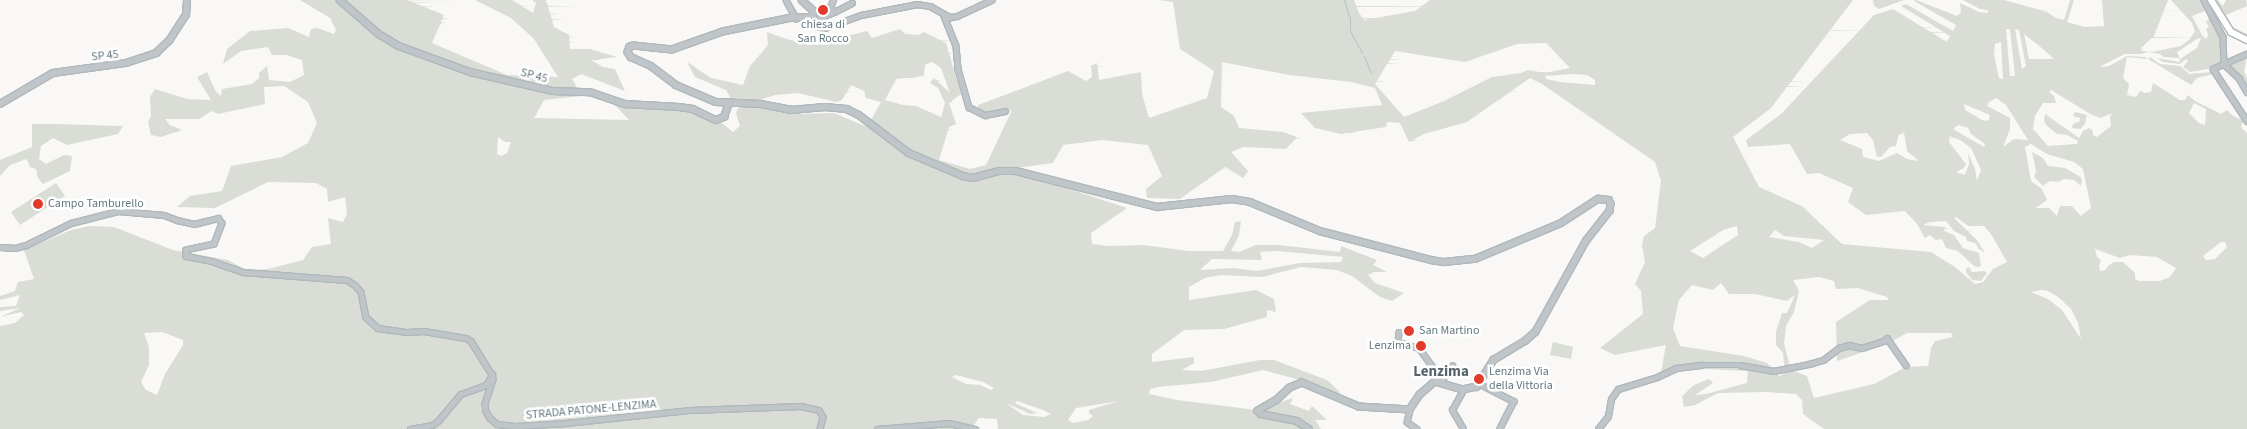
<!DOCTYPE html>
<style>
body{margin:0}
#map{position:relative;width:2247px;height:429px;overflow:hidden;background:#f9f8f6;font-family:"Source Sans 3",sans-serif}
div>[style]{position:absolute}
.green>*{inset:0;background:#d9ddd5}
.stream>*{height:1px;margin:-0.5px;padding:0 0.5px;transform-origin:0.5px;border-radius:0.5px;background:#b4c5c6}
.roads{filter:drop-shadow(1px 0 #afb8bb) drop-shadow(-1px 0 #afb8bb) drop-shadow(0 1px #afb8bb) drop-shadow(0 -1px #afb8bb)}
.minor>*{height:4.5px;margin:-2.25px;padding:0 2.25px;transform-origin:2.25px;border-radius:2.25px;background:#bfc5c8}
.tertiary>*{height:5.5px;margin:-2.75px;padding:0 2.75px;transform-origin:2.75px;border-radius:2.75px;background:#bfc5c8}
.secondary>*{height:6px;margin:-3px;padding:0 3px;transform-origin:3px;border-radius:3px;background:#fff}
.dots>*{width:14px;height:14px;translate:-50% -50%;box-sizing:border-box;border:2px solid #fff;border-radius:50%}
span{translate:-50% -50%;white-space:nowrap;text-align:center;line-height:1.15;-webkit-text-stroke:5px #fff;paint-order:stroke}
.poi-label{font-size:12px;color:#647981}
.left{translate:0 -50%;text-align:left}
.right{translate:-100% -50%;text-align:right}
.street-label{font-size:12px;color:#647981}
.quarter-label{font-size:15px;color:#56666c;font-weight:700}
</style>
<div id="map">
<div class="green">
<i style="clip-path:polygon(evenodd,300px 0,407px 0,444px 15px,432px 43px,507px 75px,558px 77px,534px 39px,511px 18px,475px 0,512px 0,533px 13px,536px 3px,532px 0,546px 0,554px 27px,569px 35px,570px 49px,590px 49px,617px 57px,591px 60px,603px 67px,615px 69px,625px 91px,581px 74px,572px 79px,582px 96px,544px 100px,534px 118px,629px 120px,613px 103px,612px 100px,683px 109px,722px 123px,733px 132px,740px 126px,736px 113px,738px 108px,744px 106px,798px 114px,834px 113px,865px 126px,872px 118px,881px 102px,866px 98px,864px 91px,851px 85px,842px 100px,836px 102px,798px 93px,775px 95px,757px 101px,731px 99px,726px 90px,695px 77px,687px 62px,711px 78px,743px 85px,750px 66px,768px 45px,767px 32px,798px 43px,827px 41px,867px 31px,872px 38px,900px 29px,905px 34px,919px 35px,924px 32px,946px 43px,961px 94px,949px 103px,956px 124px,949px 127px,939px 160px,970px 169px,986px 165px,1012px 110px,979px 115px,978px 105px,1068px 71px,1086px 81px,1092px 77px,1091px 66px,1097px 63px,1099px 80px,1141px 72px,1142px 94px,1149px 118px,1207px 98px,1214px 71px,1180px 49px,1173px 2px,1159px 0,1354px 0,1359px 13px,1364px 20px,1415px 11px,1430px 0,1853px 0,1771px 108px,1733px 137px,1759px 187px,1802px 206px,1842px 244px,1931px 252px,1955px 267px,1975px 284px,1983px 282px,1993px 269px,2007px 262px,1991px 234px,1984px 226px,1968px 226px,1956px 217px,1954px 218px,1977px 240px,1985px 253px,1979px 249px,1975px 243px,1967px 241px,1966px 237px,1954px 231px,1946px 221px,1930px 222px,1923px 225px,1945px 227px,1944px 231px,1954px 235px,1963px 248px,1979px 253px,1981px 266px,1978px 267px,1974px 266px,1958px 251px,1946px 248px,1942px 239px,1936px 240px,1930px 235px,1925px 238px,1917px 224px,1905px 211px,1866px 215px,1848px 202px,1853px 188px,1819px 173px,1807px 174px,1790px 144px,1748px 147px,1746px 140px,1781px 114px,1874px 15px,1893px 9px,1947px 42px,1950px 36px,1901px 6px,1906px 4px,1953px 31px,1956px 25px,1914px 1px,1916px 0,1957px 16px,1961px 12px,1960px 3px,1979px 12px,1989px 13px,1987px 10px,1980px 9px,1963px 0,2004px 0,2047px 12px,2056px 18px,2064px 20px,2070px 0,2074px 0,2067px 22px,2085px 27px,2104px 26px,2102px 0,2168px 0,2154px 36px,2141px 48px,2142px 51px,2152px 52px,2181px 46px,2190px 39px,2195px 31px,2192px 23px,2171px 0,2202px 0,2220px 35px,2221px 63px,2207px 69px,2190px 72px,2183px 67px,2188px 61px,2186px 59px,2180px 64px,2163px 62px,2157px 58px,2180px 62px,2179px 58px,2163px 57px,2160px 54px,2148px 52px,2142px 54px,2125px 54px,2099px 67px,2109px 66px,2127px 56px,2146px 57px,2147px 59px,2127px 57px,2123px 78px,2129px 84px,2127px 95px,2136px 97px,2140px 91px,2145px 93px,2151px 92px,2153px 83px,2180px 100px,2185px 100px,2188px 95px,2195px 101px,2221px 114px,2227px 110px,2233px 116px,2247px 122px,2243px 122px,2241px 127px,2247px 133px,2247px 429px,1824px 429px,1803px 414px,1802px 400px,1796px 394px,1766px 392px,1718px 393px,1695px 405px,1684px 407px,1682px 396px,1694px 385px,1709px 379px,1713px 383px,1695px 395px,1706px 394px,1747px 383px,1748px 371px,1706px 369px,1661px 372px,1666px 345px,1615px 355px,1600px 348px,1643px 314px,1641px 291px,1635px 284px,1645px 262px,1642px 245px,1644px 236px,1655px 228px,1661px 181px,1655px 162px,1542px 84px,1530px 78px,1467px 122px,1424px 134px,1409px 142px,1400px 123px,1387px 122px,1386px 127px,1341px 134px,1315px 128px,1301px 113px,1382px 105px,1375px 88px,1351px 82px,1289px 75px,1222px 62px,1221px 107px,1234px 116px,1239px 128px,1283px 132px,1297px 137px,1286px 149px,1243px 147px,1231px 152px,1248px 171px,1243px 178px,1225px 167px,1180px 199px,1147px 198px,1146px 189px,1162px 176px,1148px 145px,1102px 140px,1063px 145px,1053px 163px,1008px 169px,1127px 208px,1091px 233px,1092px 244px,1108px 246px,1144px 245px,1188px 251px,1223px 251px,1232px 235px,1235px 222px,1241px 221px,1239px 235px,1231px 251px,1239px 252px,1256px 245px,1279px 245px,1340px 252px,1341px 246px,1377px 260px,1373px 265px,1387px 272px,1374px 272px,1368px 275px,1375px 283px,1404px 293px,1392px 301px,1380px 297px,1352px 276px,1337px 270px,1301px 267px,1262px 277px,1220px 275px,1205px 278px,1189px 287px,1189px 300px,1256px 290px,1274px 299px,1276px 312px,1267px 310px,1267px 317px,1224px 329px,1184px 330px,1152px 354px,1152px 362px,1194px 357px,1194px 363px,1182px 370px,1201px 371px,1260px 360px,1274px 360px,1327px 380px,1340px 392px,1338px 395px,1300px 380px,1263px 370px,1211px 382px,1158px 387px,1150px 389px,1149px 394px,1177px 400px,1256px 410px,1293px 398px,1290px 404px,1309px 411px,1312px 406px,1327px 420px,1315px 420px,1321px 429px,998px 429px,997px 419px,979px 418px,971px 429px,0 429px,0 326px,15px 323px,24px 315px,21px 312px,0 317px,20px 308px,0 311px,0 307px,16px 306px,20px 295px,0 300px,0 296px,15px 291px,18px 282px,34px 279px,24px 250px,71px 230px,89px 226px,114px 227px,173px 250px,228px 260px,246px 270px,268px 269px,303px 260px,312px 247px,331px 244px,328px 218px,343px 222px,347px 214px,345px 197px,328px 202px,327px 189px,316px 183px,268px 182px,215px 208px,177px 207px,190px 196px,222px 191px,231px 166px,282px 157px,308px 143px,317px 123px,308px 102px,284px 86px,264px 87px,265px 104px,218px 114px,212px 111px,199px 119px,165px 119px,170px 125px,182px 130px,161px 137px,151px 135px,148px 122px,151px 116px,150px 97px,155px 89px,187px 99px,211px 100px,197px 77px,207px 72px,216px 92px,221px 96px,222px 89px,252px 84px,259px 78px,259px 73px,267px 66px,269px 80px,290px 82px,304px 75px,302px 60px,286px 55px,272px 55px,268px 47px,241px 51px,223px 64px,227px 49px,250px 31px,288px 28px,309px 37px,311px 29px,317px 28px,334px 34px,336px 30px,330px 18px,300px 0,2205px 11px,2209px 19px,2206px 22px,2209px 27px,2206px 29px,2208px 34px,2207px 39px,2203px 37px,2192px 16px,2205px 11px,300px 0,2006px 29px,2010px 29px,2015px 76px,2010px 76px,2006px 29px,300px 0,2015px 29px,2019px 30px,2026px 66px,2022px 69px,2015px 29px,300px 0,2024px 34px,2043px 49px,2054px 59px,2029px 59px,2024px 34px,300px 0,2201px 38px,2197px 48px,2180px 59px,2177px 52px,2197px 39px,2201px 38px,300px 0,2001px 42px,2003px 79px,2002px 79px,1999px 78px,1994px 55px,1995px 44px,2001px 42px,300px 0,1546px 43px,1570px 68px,1545px 73px,1528px 70px,1521px 73px,1492px 77px,1444px 101px,1404px 117px,1375px 84px,1395px 51px,1465px 62px,1517px 44px,1546px 43px,300px 0,932px 62px,941px 68px,950px 93px,934px 78px,930px 83px,938px 88px,945px 103px,941px 117px,916px 106px,903px 105px,885px 100px,896px 79px,924px 76px,925px 65px,932px 62px,300px 0,1573px 74px,1587px 75px,1595px 80px,1595px 85px,1560px 82px,1546px 79px,1545px 76px,1573px 74px,300px 0,2051px 90px,2092px 115px,2101px 118px,2112px 113px,2110px 117px,2111px 126px,2097px 137px,2093px 135px,2093px 131px,2089px 128px,2083px 131px,2079px 138px,2045px 114px,2044px 120px,2046px 125px,2057px 134px,2067px 135px,2078px 141px,2077px 144px,2048px 146px,2033px 129px,2035px 116px,2043px 103px,2056px 103px,2054px 96px,2049px 92px,2051px 90px,300px 0,1996px 98px,2006px 105px,2028px 140px,2014px 139px,2003px 147px,2010px 129px,2010px 118px,1987px 106px,1989px 102px,1996px 98px,300px 0,2194px 103px,2206px 109px,2205px 125px,2199px 123px,2189px 113px,2194px 103px,300px 0,1964px 104px,1990px 115px,1989px 119px,1988px 121px,1982px 120px,1965px 110px,1964px 104px,300px 0,1958px 125px,1968px 128px,1971px 134px,1985px 144px,1984px 147px,1953px 129px,1958px 125px,300px 0,1904px 132px,1907px 151px,1919px 161px,1907px 159px,1897px 153px,1879px 161px,1863px 157px,1862px 149px,1840px 140px,1850px 134px,1867px 133px,1873px 140px,1877px 157px,1881px 157px,1890px 147px,1896px 146px,1899px 134px,1904px 132px,300px 0,1950px 136px,1960px 140px,1971px 148px,1981px 170px,1977px 181px,1975px 169px,1968px 153px,1969px 164px,1965px 175px,1956px 172px,1964px 168px,1966px 164px,1949px 142px,1950px 136px,300px 0,498px 137px,505px 142px,511px 142px,507px 153px,501px 156px,497px 154px,498px 137px,300px 0,2031px 144px,2047px 154px,2074px 162px,2083px 169px,2091px 208px,2081px 216px,2072px 206px,2060px 206px,2057px 216px,2049px 208px,2036px 208px,2047px 200px,2042px 189px,2031px 181px,2025px 147px,2031px 144px,300px 0,1737px 226px,1738px 235px,1703px 258px,1690px 251px,1723px 230px,1737px 226px,300px 0,1775px 230px,1784px 236px,1824px 240px,1812px 248px,1799px 242px,1769px 237px,1775px 230px,300px 0,2221px 242px,2225px 242px,2227px 247px,2215px 259px,2206px 260px,2203px 256px,2221px 242px,300px 0,2095px 249px,2120px 258px,2130px 255px,2157px 257px,2176px 268px,2170px 277px,2160px 281px,2139px 281px,2135px 279px,2135px 273px,2123px 262px,2114px 262px,2109px 265px,2105px 270px,2100px 271px,2099px 266px,2101px 260px,2097px 257px,2095px 249px,300px 0,1277px 251px,1343px 257px,1341px 262px,1300px 263px,1257px 271px,1233px 268px,1200px 270px,1212px 259px,1262px 260px,1260px 252px,1277px 251px,300px 0,1819px 277px,1834px 281px,1836px 289px,1858px 288px,1887px 297px,1889px 300px,1870px 300px,1836px 322px,1837px 361px,1887px 344px,1907px 333px,1951px 333px,1953px 337px,1935px 341px,1931px 348px,1928px 366px,1906px 367px,1874px 384px,1814px 398px,1807px 376px,1791px 370px,1784px 344px,1786px 326px,1794px 312px,1799px 291px,1793px 280px,1819px 277px,300px 0,1721px 283px,1729px 294px,1755px 294px,1787px 301px,1795px 295px,1787px 313px,1782px 313px,1776px 332px,1776px 345px,1783px 353px,1785px 373px,1779px 376px,1767px 363px,1744px 356px,1680px 346px,1673px 328px,1679px 300px,1692px 285px,1713px 290px,1721px 283px,300px 0,2042px 290px,2048px 291px,2058px 297px,2071px 309px,2078px 323px,2081px 339px,2062px 310px,2048px 299px,2031px 292px,2042px 290px,300px 0,162px 332px,183px 340px,183px 345px,165px 374px,157px 395px,146px 390px,141px 382px,149px 365px,149px 347px,144px 333px,162px 332px,300px 0,956px 375px,983px 382px,994px 388px,991px 390px,980px 385px,966px 384px,952px 377px,956px 375px,300px 0,1017px 401px,1043px 410px,1051px 414px,1044px 417px,1023px 415px,1006px 403px,1030px 414px,1037px 413px,1015px 403px,1017px 401px,300px 0,1119px 401px,1089px 410px,1089px 413px,1093px 416px,1088px 420px,1073px 423px,1068px 420px,1076px 408px,1119px 401px)"></i>
<i style="clip-path:polygon(1873px 0,1904px 0,1879px 9px,1874px 6px)"></i>
<i style="clip-path:polygon(2213px 0,2218px 0,2223px 6px,2226px 0,2246px 0,2247px 6px,2226px 15px,2233px 27px,2247px 34px,2247px 38px,2232px 30px)"></i>
<i style="clip-path:polygon(2247px 56px,2244px 72px,2247px 78px,2247px 88px,2242px 78px,2228px 66px)"></i>
<i style="clip-path:polygon(2150px 57px,2160px 64px,2180px 66px,2189px 74px,2212px 72px,2214px 74px,2197px 78px,2191px 85px,2148px 59px)"></i>
<i style="clip-path:polygon(2075px 112px,2087px 115px,2085px 124px,2080px 129px,2072px 128px,2073px 124px,2080px 121px,2080px 118px,2073px 116px)"></i>
<i style="clip-path:polygon(32px 124px,56px 124px,123px 126px,118px 134px,67px 145px,53px 138px,41px 146px,39px 159px,46px 164px,64px 155px,72px 156px,70px 171px,43px 184px,38px 178px,36px 169px,30px 167px,27px 159px,10px 165px,0 176px,0 160px,32px 147px)"></i>
<i style="clip-path:polygon(2032px 152px,2043px 158px,2048px 166px,2065px 168px,2079px 176px,2082px 179px,2081px 186px,2074px 180px,2064px 179px,2058px 182px,2050px 181px,2043px 186px,2034px 177px,2036px 171px)"></i>
<i style="clip-path:polygon(56px 183px,65px 196px,20px 225px,11px 212px)"></i>
<i style="clip-path:polygon(1969px 267px,1972px 272px,1984px 271px,1987px 273px,1981px 281px,1972px 280px,1966px 272px,1966px 269px)"></i>
<i style="clip-path:polygon(1553px 342px,1573px 347px,1571px 359px,1550px 355px)"></i>
</div>
<div class="stream">
<i style="left:1344px;top:0;width:20px;rotate:72deg"></i>
<i style="left:1350px;top:19px;width:10px;rotate:90deg"></i>
<i style="left:1350px;top:31px;width:25px;rotate:61deg"></i>
<i style="left:1364px;top:56px;width:18px;rotate:68deg"></i>
</div>
<div class="roads">
<div class="minor">
<i style="left:786px;top:0;width:21px;rotate:61deg"></i>
<i style="left:2204px;top:0;width:42px;rotate:62.8deg"></i>
<i style="left:2223px;top:37px;width:27px;rotate:88deg"></i>
<i style="left:2224px;top:64px;width:21px;rotate:43deg"></i>
<i style="left:2239px;top:78px;width:16px;rotate:60deg"></i>
<i style="left:834px;top:12px;width:20px;rotate:-27deg"></i>
<i style="left:944px;top:16px;width:32px;rotate:68deg"></i>
<i style="left:956px;top:46px;width:23px;rotate:85deg"></i>
<i style="left:958px;top:69px;width:40px;rotate:74deg"></i>
<i style="left:969px;top:107px;width:18px;rotate:27deg"></i>
<i style="left:985px;top:115px;width:20px;rotate:-11deg"></i>
<i style="left:809px;top:19px;width:8px;rotate:60deg"></i>
<i style="left:813px;top:26px;width:12px;rotate:9deg"></i>
<i style="left:825px;top:28px;width:38px;rotate:-20deg"></i>
<i style="left:861px;top:15px;width:57px;rotate:-11.1deg"></i>
<i style="left:917px;top:4px;width:13px;rotate:9deg"></i>
<i style="left:930px;top:6px;width:23px;rotate:29deg"></i>
<i style="left:950px;top:17px;width:7px;rotate:-8deg"></i>
<i style="left:957px;top:16px;width:38px;rotate:-25deg"></i>
<i style="left:810px;top:22px;width:26px;rotate:-23deg"></i>
<i style="left:834px;top:12px;width:6px;rotate:-129deg"></i>
<i style="left:830px;top:7px;width:8px;rotate:-67deg"></i>
<i style="left:2247px;top:54px;width:37px;rotate:156deg"></i>
<i style="left:2213px;top:69px;width:62px;rotate:56.8deg"></i>
<i style="left:0;top:247px;width:15px;rotate:4deg"></i>
<i style="left:15px;top:248px;width:11px;rotate:-15deg"></i>
<i style="left:26px;top:245px;width:50px;rotate:-26.1deg"></i>
<i style="left:71px;top:223px;width:49px;rotate:-14.3deg"></i>
<i style="left:118px;top:211px;width:46px;rotate:5deg"></i>
<i style="left:164px;top:215px;width:14px;rotate:21deg"></i>
<i style="left:177px;top:220px;width:17px;rotate:13deg"></i>
<i style="left:194px;top:224px;width:25px;rotate:-14deg"></i>
<i style="left:218px;top:218px;width:6px;rotate:51deg"></i>
<i style="left:222px;top:223px;width:22px;rotate:111deg"></i>
<i style="left:214px;top:244px;width:29px;rotate:168deg"></i>
<i style="left:186px;top:250px;width:6px;rotate:90deg"></i>
<i style="left:186px;top:256px;width:25px;rotate:11deg"></i>
<i style="left:211px;top:261px;width:34px;rotate:19deg"></i>
<i style="left:243px;top:272px;width:104px;rotate:4.4deg"></i>
<i style="left:347px;top:280px;width:9px;rotate:32deg"></i>
<i style="left:355px;top:285px;width:9px;rotate:49deg"></i>
<i style="left:361px;top:292px;width:25px;rotate:79deg"></i>
<i style="left:366px;top:317px;width:16px;rotate:43deg"></i>
<i style="left:378px;top:328px;width:29px;rotate:8deg"></i>
<i style="left:407px;top:332px;width:17px;rotate:-3deg"></i>
<i style="left:424px;top:331px;width:43px;rotate:9.5deg"></i>
<i style="left:466px;top:338px;width:6px;rotate:31deg"></i>
<i style="left:471px;top:341px;width:40px;rotate:58deg"></i>
<i style="left:492px;top:375px;width:4px;rotate:76deg"></i>
<i style="left:493px;top:379px;width:26px;rotate:108deg"></i>
<i style="left:485px;top:404px;width:7px;rotate:82deg"></i>
<i style="left:486px;top:411px;width:8px;rotate:60deg"></i>
<i style="left:490px;top:418px;width:9px;rotate:41deg"></i>
<i style="left:497px;top:424px;width:20px;rotate:6deg"></i>
<i style="left:517px;top:426px;width:49px;rotate:-3.5deg"></i>
<i style="left:566px;top:423px;width:125px;rotate:-6deg"></i>
<i style="left:690px;top:410px;width:111px;rotate:-2.1deg"></i>
<i style="left:801px;top:406px;width:18px;rotate:13deg"></i>
<i style="left:819px;top:410px;width:8px;rotate:60deg"></i>
<i style="left:823px;top:417px;width:12px;rotate:104deg"></i>
<i style="left:1399px;top:332px;width:10px;rotate:96deg"></i>
<i style="left:1398px;top:342px;width:22px;rotate:16deg"></i>
<i style="left:1419px;top:348px;width:36px;rotate:54deg"></i>
<i style="left:1440px;top:377px;width:5px;rotate:90deg"></i>
<i style="left:1441px;top:381px;width:19px;rotate:-54deg"></i>
<i style="left:1480px;top:384px;width:38px;rotate:27deg"></i>
<i style="left:1514px;top:401px;width:31px;rotate:117deg"></i>
<i style="left:1410px;top:410px;width:12px;rotate:104deg"></i>
<i style="left:1407px;top:422px;width:12px;rotate:35deg"></i>
<i style="left:410px;top:429px;width:22px;rotate:-10deg"></i>
<i style="left:432px;top:425px;width:7px;rotate:-34deg"></i>
<i style="left:438px;top:421px;width:35px;rotate:-50deg"></i>
<i style="left:461px;top:394px;width:27px;rotate:-20deg"></i>
<i style="left:486px;top:385px;width:12px;rotate:-59deg"></i>
<i style="left:877px;top:429px;width:72px;rotate:-4.8deg"></i>
<i style="left:949px;top:423px;width:27px;rotate:13deg"></i>
<i style="left:1463px;top:429px;width:22px;rotate:-120deg"></i>
<i style="left:1452px;top:410px;width:23px;rotate:-61deg"></i>
<i style="left:1598px;top:429px;width:16px;rotate:-52deg"></i>
<i style="left:1608px;top:416px;width:17px;rotate:-80deg"></i>
<i style="left:1611px;top:399px;width:12px;rotate:-55deg"></i>
<i style="left:1618px;top:389px;width:41px;rotate:-17.1deg"></i>
<i style="left:1657px;top:377px;width:21px;rotate:-25deg"></i>
<i style="left:1676px;top:368px;width:26px;rotate:-7deg"></i>
<i style="left:1702px;top:365px;width:38px"></i>
<i style="left:1740px;top:365px;width:34px;rotate:10deg"></i>
<i style="left:1773px;top:371px;width:37px;rotate:-11deg"></i>
<i style="left:1809px;top:364px;width:15px;rotate:-16deg"></i>
<i style="left:1823px;top:360px;width:20px;rotate:-37deg"></i>
<i style="left:1839px;top:348px;width:10px;rotate:-17deg"></i>
<i style="left:1849px;top:345px;width:13px;rotate:13deg"></i>
<i style="left:1862px;top:348px;width:23px;rotate:-18deg"></i>
<i style="left:1884px;top:341px;width:4px;rotate:-45deg"></i>
<i style="left:1887px;top:338px;width:33px;rotate:55deg"></i>
</div>
<div class="tertiary">
<i style="left:340px;top:0;width:52px;rotate:41.1deg"></i>
<i style="left:379px;top:34px;width:23px;rotate:31deg"></i>
<i style="left:399px;top:46px;width:76px;rotate:20.1deg"></i>
<i style="left:470px;top:72px;width:85px;rotate:12.9deg"></i>
<i style="left:553px;top:91px;width:37px;rotate:2deg"></i>
<i style="left:590px;top:92px;width:37px;rotate:19deg"></i>
<i style="left:625px;top:104px;width:54px;rotate:3.2deg"></i>
<i style="left:679px;top:107px;width:14px;rotate:8deg"></i>
<i style="left:693px;top:109px;width:25px;rotate:26deg"></i>
<i style="left:716px;top:120px;width:9px;rotate:-21deg"></i>
<i style="left:724px;top:117px;width:15px;rotate:-70deg"></i>
<i style="left:802px;top:0;width:16px;rotate:43deg"></i>
<i style="left:814px;top:11px;width:7px;rotate:98deg"></i>
<i style="left:813px;top:18px;width:21px;rotate:180deg"></i>
<i style="left:792px;top:18px;width:70px;rotate:168.5deg"></i>
<i style="left:723px;top:32px;width:54px;rotate:160.6deg"></i>
<i style="left:672px;top:50px;width:38px;rotate:-174deg"></i>
<i style="left:634px;top:46px;width:4px;rotate:166deg"></i>
<i style="left:630px;top:47px;width:5px;rotate:112deg"></i>
<i style="left:628px;top:52px;width:6px;rotate:59deg"></i>
<i style="left:631px;top:57px;width:22px;rotate:24deg"></i>
<i style="left:651px;top:66px;width:31px;rotate:37deg"></i>
<i style="left:676px;top:85px;width:43px;rotate:23deg"></i>
<i style="left:716px;top:102px;width:45px;rotate:2.5deg"></i>
<i style="left:761px;top:104px;width:31px;rotate:11deg"></i>
<i style="left:791px;top:110px;width:34px;rotate:-5deg"></i>
<i style="left:825px;top:107px;width:22px;rotate:5deg"></i>
<i style="left:847px;top:109px;width:13px;rotate:27deg"></i>
<i style="left:859px;top:115px;width:63px;rotate:37.2deg"></i>
<i style="left:909px;top:153px;width:59px;rotate:23.1deg"></i>
<i style="left:963px;top:176px;width:10px;rotate:11deg"></i>
<i style="left:973px;top:178px;width:27px;rotate:-15deg"></i>
<i style="left:999px;top:171px;width:17px"></i>
<i style="left:1016px;top:171px;width:146px;rotate:14.3deg"></i>
<i style="left:1157px;top:207px;width:75px;rotate:-6.1deg"></i>
<i style="left:1232px;top:199px;width:18px;rotate:9deg"></i>
<i style="left:1250px;top:202px;width:76px;rotate:22.5deg"></i>
<i style="left:1320px;top:231px;width:115px;rotate:14.6deg"></i>
<i style="left:1431px;top:260px;width:13px;rotate:9deg"></i>
<i style="left:1444px;top:262px;width:31px;rotate:-6deg"></i>
<i style="left:1475px;top:259px;width:93px;rotate:-22.7deg"></i>
<i style="left:1561px;top:223px;width:44px;rotate:-33deg"></i>
<i style="left:1598px;top:199px;width:11px;rotate:5deg"></i>
<i style="left:1609px;top:200px;width:4px;rotate:63deg"></i>
<i style="left:1611px;top:204px;width:7px;rotate:98deg"></i>
<i style="left:1610px;top:211px;width:37px;rotate:128deg"></i>
<i style="left:1587px;top:240px;width:105px;rotate:119deg"></i>
<i style="left:1536px;top:332px;width:13px;rotate:138deg"></i>
<i style="left:1526px;top:341px;width:37px;rotate:149deg"></i>
<i style="left:1494px;top:360px;width:32px;rotate:122deg"></i>
<i style="left:1477px;top:387px;width:14px;rotate:168deg"></i>
<i style="left:1463px;top:390px;width:29px;rotate:-164deg"></i>
<i style="left:1435px;top:382px;width:20px;rotate:139deg"></i>
<i style="left:1420px;top:395px;width:18px;rotate:124deg"></i>
<i style="left:1410px;top:410px;width:51px;rotate:-176.6deg"></i>
<i style="left:1359px;top:407px;width:62px;rotate:-157.2deg"></i>
<i style="left:1302px;top:383px;width:13px;rotate:157deg"></i>
<i style="left:1290px;top:388px;width:18px;rotate:137deg"></i>
<i style="left:1277px;top:400px;width:22px;rotate:150deg"></i>
<i style="left:1258px;top:411px;width:4px;rotate:45deg"></i>
<i style="left:1261px;top:414px;width:37px;rotate:11deg"></i>
<i style="left:1297px;top:421px;width:14px;rotate:34deg"></i>
<i style="left:0;top:104px;width:61px;rotate:-30.3deg"></i>
<i style="left:53px;top:73px;width:74px;rotate:-7.8deg"></i>
<i style="left:126px;top:63px;width:32px;rotate:-18deg"></i>
<i style="left:156px;top:53px;width:18px;rotate:-43deg"></i>
<i style="left:169px;top:41px;width:31px;rotate:-57deg"></i>
<i style="left:186px;top:15px;width:15px;rotate:-86deg"></i>
</div>
<div class="secondary">
<i style="left:2211px;top:0;width:38px;rotate:58deg"></i>
<i style="left:2231px;top:32px;width:18px;rotate:27deg"></i>
</div>
</div>
<div class="dots">
<i style="left:823px;top:10px;background:#e33a2c"></i>
<i style="left:38px;top:204px;background:#e33a2c"></i>
<i style="left:1409px;top:331px;background:#e33a2c"></i>
<i style="left:1421px;top:346px;background:#e33a2c"></i>
<i style="left:1479px;top:379px;background:#e33a2c"></i>
</div>
<div class="poi-label">
<span style="left:823px;top:32px">chiesa di<br>San Rocco</span>
<span class="left" style="left:48px;top:204px">Campo Tamburello</span>
<span class="left" style="left:1419px;top:331px">San Martino</span>
<span class="right" style="left:1411px;top:346px">Lenzima</span>
<span class="left" style="left:1489px;top:379px">Lenzima Via<br>della Vittoria</span>
</div>
<div class="street-label">
<span style="left:105px;top:56px;rotate:-6deg">SP 45</span>
<span style="left:534px;top:76px;rotate:15deg">SP 45</span>
<span style="left:591px;top:410px;rotate:-5deg">STRADA PATONE-LENZIMA</span>
</div>
<div class="quarter-label">
<span style="left:1441px;top:372px">Lenzima</span>
</div>
</div>
